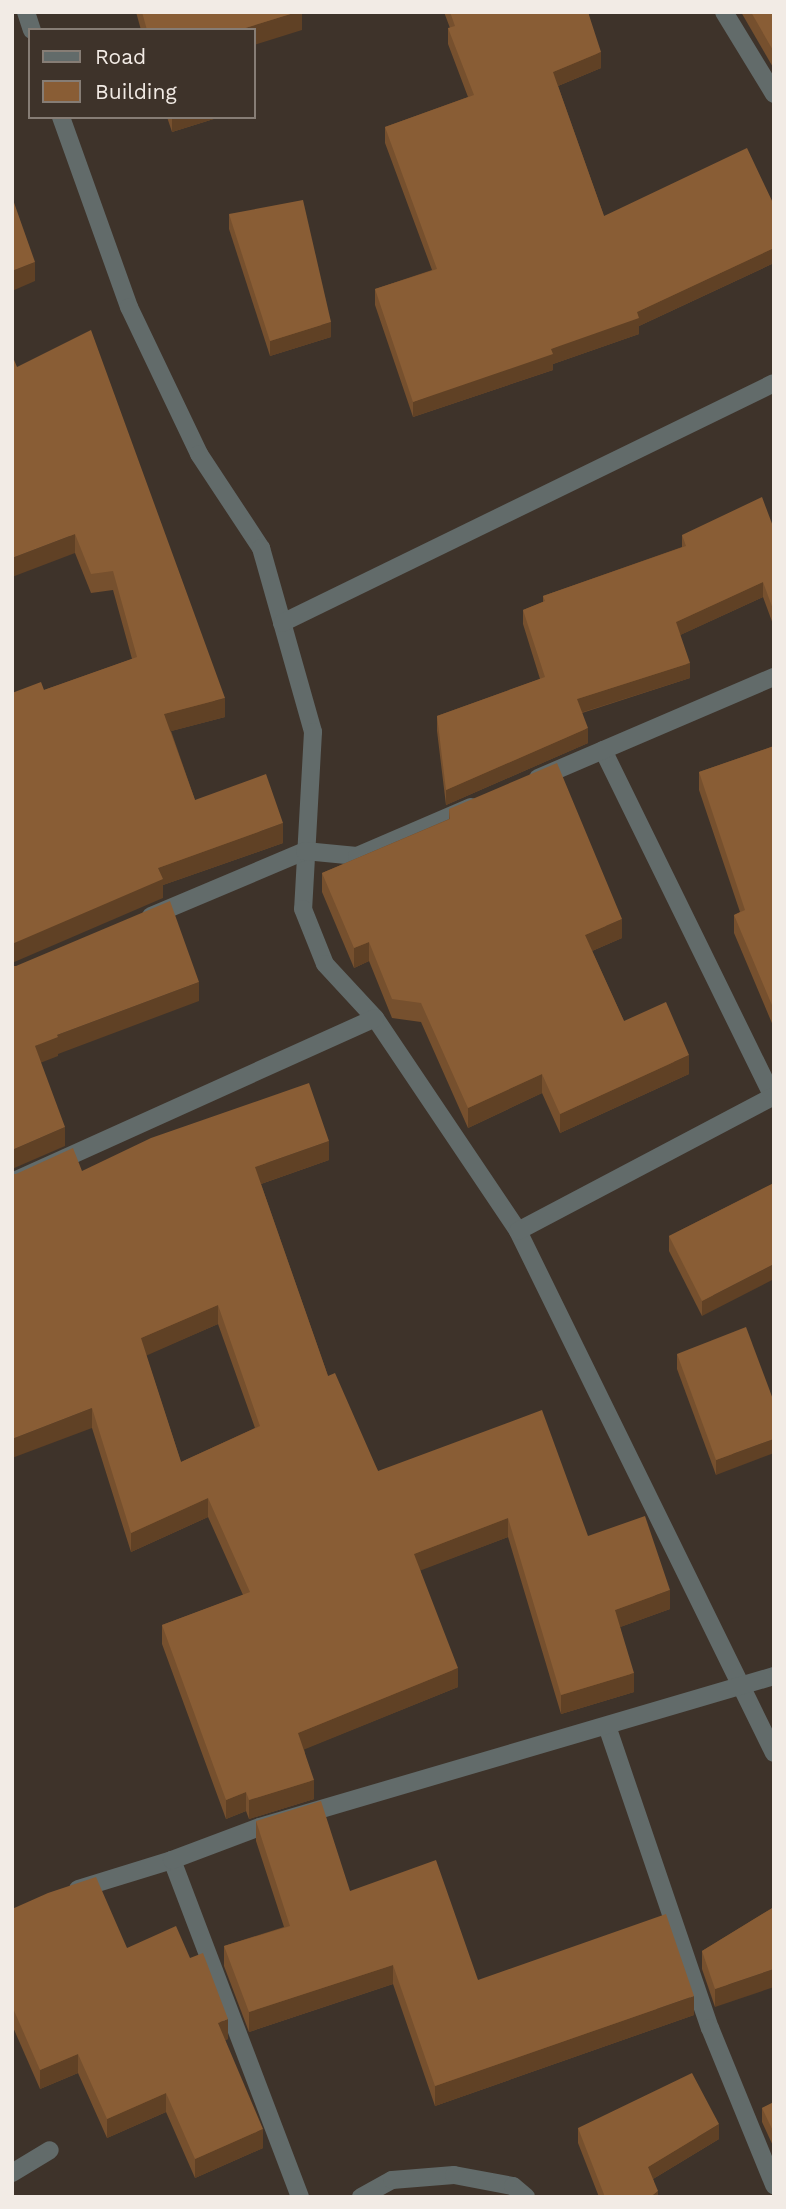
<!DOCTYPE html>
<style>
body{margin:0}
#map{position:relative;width:786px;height:2209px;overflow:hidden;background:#3e332a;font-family:"Work Sans",sans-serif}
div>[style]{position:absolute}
.street>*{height:18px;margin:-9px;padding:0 9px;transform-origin:9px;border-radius:9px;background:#626b6a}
.wall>*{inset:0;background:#76502e}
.shaded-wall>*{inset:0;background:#604125}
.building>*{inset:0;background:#895d35}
span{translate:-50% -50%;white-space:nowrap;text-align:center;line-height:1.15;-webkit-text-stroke:6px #3e332a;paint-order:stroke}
.frame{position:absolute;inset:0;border:14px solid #f2ebe5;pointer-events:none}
.legend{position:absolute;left:28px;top:28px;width:228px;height:91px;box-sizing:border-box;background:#3e332a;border:2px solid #867d75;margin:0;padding:9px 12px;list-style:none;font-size:21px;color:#f2ebe5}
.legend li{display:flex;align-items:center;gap:14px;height:35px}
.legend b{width:35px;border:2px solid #867d75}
</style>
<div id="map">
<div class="street">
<i style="left:26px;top:12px;width:19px;rotate:72deg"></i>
<i style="left:724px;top:12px;width:96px;rotate:58.6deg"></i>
<i style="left:61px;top:117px;width:202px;rotate:70.3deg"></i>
<i style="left:129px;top:307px;width:163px;rotate:64.5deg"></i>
<i style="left:199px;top:454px;width:113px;rotate:56.6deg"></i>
<i style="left:261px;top:548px;width:191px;rotate:74.2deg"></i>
<i style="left:313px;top:732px;width:177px;rotate:93.2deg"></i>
<i style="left:303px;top:909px;width:59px;rotate:68.2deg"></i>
<i style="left:325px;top:964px;width:74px;rotate:47.2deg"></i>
<i style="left:375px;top:1018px;width:257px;rotate:56.1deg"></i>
<i style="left:518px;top:1231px;width:581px;rotate:63.88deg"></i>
<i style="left:282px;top:623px;width:547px;rotate:-26deg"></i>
<i style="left:603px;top:750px;width:386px;rotate:63.9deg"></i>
<i style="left:538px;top:778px;width:257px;rotate:-23.2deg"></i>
<i style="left:151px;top:916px;width:167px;rotate:-22.9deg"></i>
<i style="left:305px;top:851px;width:52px;rotate:5.5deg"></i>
<i style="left:357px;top:856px;width:124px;rotate:-23.3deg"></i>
<i style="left:12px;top:1182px;width:398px;rotate:-24.3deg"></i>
<i style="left:518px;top:1231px;width:289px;rotate:-27.8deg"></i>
<i style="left:607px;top:1726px;width:319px;rotate:71.2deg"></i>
<i style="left:710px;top:2028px;width:170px;rotate:67.8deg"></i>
<i style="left:172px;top:1860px;width:360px;rotate:69.2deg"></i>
<i style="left:78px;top:1889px;width:98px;rotate:-17.1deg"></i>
<i style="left:172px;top:1860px;width:94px;rotate:-20.6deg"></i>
<i style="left:260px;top:1827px;width:536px;rotate:-16.37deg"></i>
<i style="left:12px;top:2173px;width:44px;rotate:-31.2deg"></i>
<i style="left:361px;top:2197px;width:35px;rotate:-29deg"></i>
<i style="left:392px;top:2180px;width:62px;rotate:-4.6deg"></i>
<i style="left:454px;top:2175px;width:60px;rotate:10.6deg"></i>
<i style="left:513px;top:2186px;width:17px;rotate:40deg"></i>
</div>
<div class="wall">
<i style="clip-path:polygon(136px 12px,302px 12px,302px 30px,141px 30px)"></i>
<i style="clip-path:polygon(444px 12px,588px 12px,601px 68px,558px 86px,604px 216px,774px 205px,774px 263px,639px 326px,639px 334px,553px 364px,553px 370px,413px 417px,375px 305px,375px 289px,432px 270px,385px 143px,385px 127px,468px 97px,448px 44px,448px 28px,450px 28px)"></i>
<i style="clip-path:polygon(741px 12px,774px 12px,774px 69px)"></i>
<i style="clip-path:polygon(167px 117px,220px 117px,172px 132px)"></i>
<i style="clip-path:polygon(229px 214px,331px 337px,270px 356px,229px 229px)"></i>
<i style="clip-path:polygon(17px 367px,225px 717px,171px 731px,195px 800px,283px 843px,163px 885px,163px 898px,44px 690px,132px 659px,113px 590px,91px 593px,75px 553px)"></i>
<i style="clip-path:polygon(774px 529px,774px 627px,763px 597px,680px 635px,690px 678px,582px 713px,588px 743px,446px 805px,437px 731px,437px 716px,540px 679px,523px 624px,523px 610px,543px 602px,543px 596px,682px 547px,682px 535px)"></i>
<i style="clip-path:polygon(774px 746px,774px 1028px,734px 933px,734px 915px,740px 912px,699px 790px,699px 772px)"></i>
<i style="clip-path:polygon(449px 809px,622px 938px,592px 951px,624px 1021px,689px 1074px,560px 1133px,542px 1093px,468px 1128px,421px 1022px,392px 1018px,369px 961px,354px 968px,322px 892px,322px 873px,449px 819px)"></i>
<i style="clip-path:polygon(evenodd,329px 1160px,261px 1184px,328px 1376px,378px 1471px,588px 1536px,670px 1609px,620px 1627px,634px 1692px,561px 1714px,508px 1537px,420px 1570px,458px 1687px,304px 1749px,314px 1799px,249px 1819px,246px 1811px,226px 1819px,162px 1644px,162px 1625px,243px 1595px,208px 1517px,131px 1552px,92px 1428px,82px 1171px,329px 1160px,218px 1324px,255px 1428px,181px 1462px,146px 1355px,218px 1324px)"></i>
<i style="clip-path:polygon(774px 1183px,702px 1316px,669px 1251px,669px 1236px)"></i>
<i style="clip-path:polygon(677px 1354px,774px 1402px,716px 1475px,677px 1369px)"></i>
<i style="clip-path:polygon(256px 1821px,350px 1891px,478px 1980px,694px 2015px,435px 2106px,393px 1984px,249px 2032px,224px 1966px,224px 1946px,284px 1927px,256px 1841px)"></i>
<i style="clip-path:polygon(774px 1907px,715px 2007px,702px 1969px,702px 1951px)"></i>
<i style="clip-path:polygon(12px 1909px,127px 1948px,190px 1958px,228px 2039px,225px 2040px,263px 2148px,195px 2178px,166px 2112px,107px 2138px,78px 2073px,40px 2089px,12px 2025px)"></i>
<i style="clip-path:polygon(774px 2102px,774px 2148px,762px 2122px,762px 2108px)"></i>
<i style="clip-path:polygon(578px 2128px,719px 2139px,653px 2179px,658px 2197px,599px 2197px,578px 2143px)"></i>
</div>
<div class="shaded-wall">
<i style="clip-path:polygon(297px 12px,302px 12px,302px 30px,254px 45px,254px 30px,239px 30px)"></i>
<i style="clip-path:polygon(601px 52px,601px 68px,553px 88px,553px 72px)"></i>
<i style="clip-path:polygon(172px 117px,220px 117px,172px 132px)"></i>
<i style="clip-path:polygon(774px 248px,774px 263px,639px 326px,639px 334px,553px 364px,553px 370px,413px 417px,413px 402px,551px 349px,637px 312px)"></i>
<i style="clip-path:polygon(35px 262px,35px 281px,12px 291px,12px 271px)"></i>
<i style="clip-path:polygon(331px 322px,331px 337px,270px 356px,270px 341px)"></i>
<i style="clip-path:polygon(75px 534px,75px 553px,12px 577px,12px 558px)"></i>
<i style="clip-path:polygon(763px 582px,763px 597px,676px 637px,676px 622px)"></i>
<i style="clip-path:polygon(690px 663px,690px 678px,577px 714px,577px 699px)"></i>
<i style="clip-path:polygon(225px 698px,225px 717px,164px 733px,164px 714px)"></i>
<i style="clip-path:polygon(588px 728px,588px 743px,446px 805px,446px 790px)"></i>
<i style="clip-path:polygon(283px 823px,283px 843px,163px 885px,163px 898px,12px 963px,12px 944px,158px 868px)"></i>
<i style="clip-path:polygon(622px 919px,622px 938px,585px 954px,585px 935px)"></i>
<i style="clip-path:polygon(369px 942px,369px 961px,354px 968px,354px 948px)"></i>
<i style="clip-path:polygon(199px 982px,199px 1001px,58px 1054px,58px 1056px,35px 1065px,35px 1046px,57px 1035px)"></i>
<i style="clip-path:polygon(689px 1055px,689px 1074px,560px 1133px,560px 1114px)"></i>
<i style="clip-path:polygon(542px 1074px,542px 1093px,468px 1128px,468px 1108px)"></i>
<i style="clip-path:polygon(65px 1127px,65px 1146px,12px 1169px,12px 1150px)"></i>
<i style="clip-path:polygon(329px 1141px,329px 1160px,255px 1186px,255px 1167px)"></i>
<i style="clip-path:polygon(774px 1264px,774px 1279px,702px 1316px,702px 1301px)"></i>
<i style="clip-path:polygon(218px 1305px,218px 1324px,141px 1358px,141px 1338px)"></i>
<i style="clip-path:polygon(92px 1408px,92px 1428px,12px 1458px,12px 1439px)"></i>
<i style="clip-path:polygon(774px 1439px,774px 1453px,716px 1475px,716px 1460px)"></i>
<i style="clip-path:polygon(208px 1498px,208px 1517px,131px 1552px,131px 1533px)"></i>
<i style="clip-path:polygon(508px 1518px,508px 1537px,414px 1573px,414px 1554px)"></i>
<i style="clip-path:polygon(670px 1590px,670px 1609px,615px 1629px,615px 1610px)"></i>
<i style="clip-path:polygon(458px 1668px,458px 1687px,298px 1752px,298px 1733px)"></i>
<i style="clip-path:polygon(634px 1673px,634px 1692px,561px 1714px,561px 1695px)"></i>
<i style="clip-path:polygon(314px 1780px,314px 1799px,249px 1819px,249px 1800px)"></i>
<i style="clip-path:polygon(246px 1792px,246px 1811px,226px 1819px,226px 1800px)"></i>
<i style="clip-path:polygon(393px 1965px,393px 1984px,249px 2032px,249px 2012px)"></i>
<i style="clip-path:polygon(774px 1969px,774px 1987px,715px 2007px,715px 1989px)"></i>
<i style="clip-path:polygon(694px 1996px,694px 2015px,435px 2106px,435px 2086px)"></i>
<i style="clip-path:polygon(228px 2019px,228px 2039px,218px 2042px,218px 2023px)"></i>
<i style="clip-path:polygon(78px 2054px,78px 2073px,40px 2089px,40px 2070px)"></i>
<i style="clip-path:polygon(166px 2093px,166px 2112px,107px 2138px,107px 2119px)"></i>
<i style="clip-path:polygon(719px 2124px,719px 2139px,648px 2182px,648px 2167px)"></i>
<i style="clip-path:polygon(263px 2129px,263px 2148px,195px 2178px,195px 2159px)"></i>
<i style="clip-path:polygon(658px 2191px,658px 2197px,650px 2197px)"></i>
</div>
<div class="building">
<i style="clip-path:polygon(142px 12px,297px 12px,239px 30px,147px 30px)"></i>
<i style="clip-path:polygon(450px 12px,588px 12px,601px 52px,553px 72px,604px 216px,747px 148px,774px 205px,774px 248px,637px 312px,639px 318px,551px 349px,553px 354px,413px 402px,375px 289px,437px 269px,385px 127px,474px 95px,448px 28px,455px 26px)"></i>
<i style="clip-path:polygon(751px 12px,774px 12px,774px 52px)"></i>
<i style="clip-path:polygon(12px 197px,35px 262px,12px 271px)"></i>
<i style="clip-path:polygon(303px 200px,331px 322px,270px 341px,229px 214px)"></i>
<i style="clip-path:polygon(91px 330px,225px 698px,164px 714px,195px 800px,266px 774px,283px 823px,158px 868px,163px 879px,12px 944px,12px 693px,41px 682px,44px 690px,137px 657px,113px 571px,91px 574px,75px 534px,12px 558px,12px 355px,17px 367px)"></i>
<i style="clip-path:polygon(762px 497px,774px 529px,774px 612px,763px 582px,676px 622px,690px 663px,577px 699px,588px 728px,446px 790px,437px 716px,545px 677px,523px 610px,545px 601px,543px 596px,686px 546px,682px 535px)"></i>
<i style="clip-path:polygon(774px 746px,774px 1010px,734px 915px,745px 910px,699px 772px)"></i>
<i style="clip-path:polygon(557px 763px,622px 919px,585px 935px,624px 1021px,666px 1002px,689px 1055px,560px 1114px,542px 1074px,468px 1108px,421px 1003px,392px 999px,369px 942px,354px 948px,322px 873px,450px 819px,449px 809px)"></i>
<i style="clip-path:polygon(170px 901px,199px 982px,57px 1035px,58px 1037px,35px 1046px,65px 1127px,12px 1150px,12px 966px,16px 966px)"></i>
<i style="clip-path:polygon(evenodd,309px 1083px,329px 1141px,255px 1167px,328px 1376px,335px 1373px,378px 1471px,542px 1410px,588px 1536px,645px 1516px,670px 1590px,615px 1610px,634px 1673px,561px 1695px,508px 1518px,414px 1554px,458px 1668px,298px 1733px,314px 1780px,249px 1800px,246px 1792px,226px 1800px,162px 1625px,250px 1592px,208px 1498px,131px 1533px,92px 1408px,12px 1439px,12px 1174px,16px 1174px,73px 1148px,82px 1171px,151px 1138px,309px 1083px,218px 1305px,260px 1426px,181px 1462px,141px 1338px,218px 1305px)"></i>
<i style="clip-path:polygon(774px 1183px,774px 1264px,702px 1301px,669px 1236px)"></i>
<i style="clip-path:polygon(746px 1327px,774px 1402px,774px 1439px,716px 1460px,677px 1354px)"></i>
<i style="clip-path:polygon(321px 1801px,350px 1891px,436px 1860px,478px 1980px,666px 1914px,694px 1996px,435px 2086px,393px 1965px,249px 2012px,224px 1946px,290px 1926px,256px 1821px)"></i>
<i style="clip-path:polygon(96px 1877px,127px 1948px,176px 1926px,190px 1958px,203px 1953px,228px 2019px,218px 2023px,263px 2129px,195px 2159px,166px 2093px,107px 2119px,78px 2054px,40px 2070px,12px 2006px,12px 1909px,48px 1893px)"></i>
<i style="clip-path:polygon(774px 1907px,774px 1969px,715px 1989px,702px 1951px)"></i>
<i style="clip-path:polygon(692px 2073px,719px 2124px,648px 2167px,658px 2191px,650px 2197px,605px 2197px,578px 2128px)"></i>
<i style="clip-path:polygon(774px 2102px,774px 2133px,762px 2108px)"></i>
</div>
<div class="frame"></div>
<ul class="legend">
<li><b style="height:9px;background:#626b6a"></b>Road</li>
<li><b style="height:19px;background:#895d35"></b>Building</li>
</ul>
</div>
